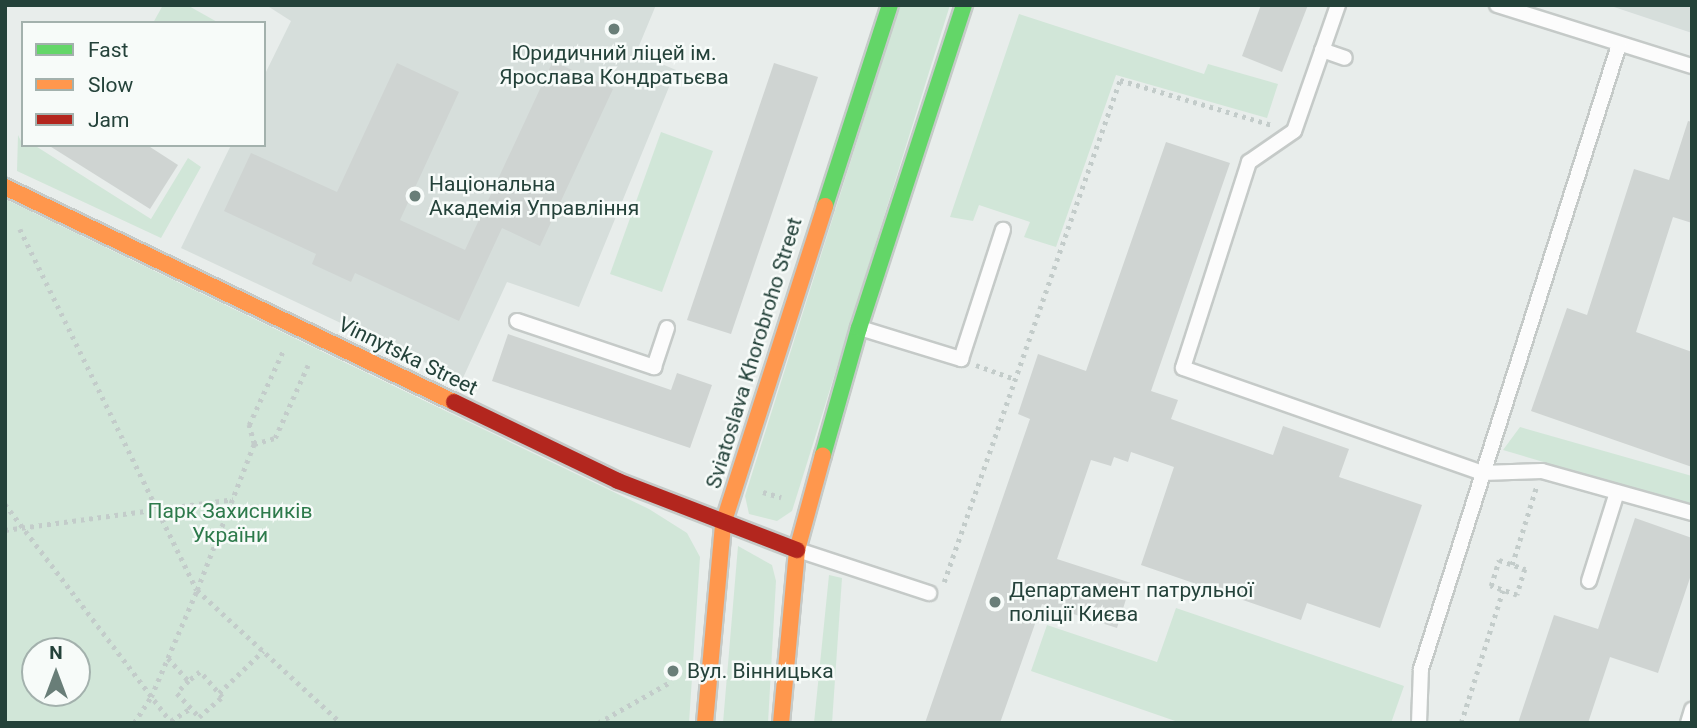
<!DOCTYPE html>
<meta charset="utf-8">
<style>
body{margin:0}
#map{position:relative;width:1697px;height:728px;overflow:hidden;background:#e8edeb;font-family:Roboto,sans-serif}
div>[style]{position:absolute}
.built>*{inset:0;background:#d6dedb}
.green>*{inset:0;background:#d1e6d8}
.building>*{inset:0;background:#cfd4d2}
.path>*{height:4.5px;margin-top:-2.25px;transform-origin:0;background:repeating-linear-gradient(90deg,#c3ccca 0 3.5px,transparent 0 8.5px)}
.roads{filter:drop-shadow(2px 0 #c5cac8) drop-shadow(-2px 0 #c5cac8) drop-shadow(0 2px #c5cac8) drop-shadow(0 -2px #c5cac8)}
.lane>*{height:14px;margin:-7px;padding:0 7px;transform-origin:7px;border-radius:7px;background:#fcfcfc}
.fast>*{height:16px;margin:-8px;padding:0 8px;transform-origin:8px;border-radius:8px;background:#63d668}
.slow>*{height:16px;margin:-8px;padding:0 8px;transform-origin:8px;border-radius:8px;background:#ff974d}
.jam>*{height:16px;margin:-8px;padding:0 8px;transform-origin:8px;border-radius:8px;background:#b3261e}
.dots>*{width:19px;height:19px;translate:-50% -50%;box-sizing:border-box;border:4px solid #f7fbf9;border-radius:50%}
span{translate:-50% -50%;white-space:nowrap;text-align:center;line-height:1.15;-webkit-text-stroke:5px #f7fbf9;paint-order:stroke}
.poi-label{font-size:21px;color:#24423a}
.left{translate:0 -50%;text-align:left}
.street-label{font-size:21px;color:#24423a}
.park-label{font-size:21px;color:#2d7a4b}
.frame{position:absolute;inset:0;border:7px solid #24423a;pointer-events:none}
.legend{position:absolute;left:21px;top:21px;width:245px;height:126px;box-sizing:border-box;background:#f7fbf9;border:2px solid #a3b1ad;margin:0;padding:9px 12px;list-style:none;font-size:21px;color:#24423a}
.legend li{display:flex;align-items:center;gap:14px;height:35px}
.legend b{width:35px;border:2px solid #a3b1ad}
.north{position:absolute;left:21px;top:637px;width:70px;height:70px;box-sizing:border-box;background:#f7fbf9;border:2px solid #a3b1ad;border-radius:50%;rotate:0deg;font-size:19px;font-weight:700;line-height:28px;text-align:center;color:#24423a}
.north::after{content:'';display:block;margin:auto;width:24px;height:32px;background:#697e78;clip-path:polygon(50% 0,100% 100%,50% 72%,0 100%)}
</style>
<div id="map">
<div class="built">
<i style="clip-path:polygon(266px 5px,656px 5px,636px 53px,676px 70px,579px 307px,507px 282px,462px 380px,181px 248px,231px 145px,264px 145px,264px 76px,291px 21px)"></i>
<i style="clip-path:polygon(1608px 5px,1692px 5px,1692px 33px)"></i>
</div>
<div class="green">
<i style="clip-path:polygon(163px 5px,187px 5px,219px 23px,153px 23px)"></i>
<i style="clip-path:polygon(900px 5px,950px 5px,792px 511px,777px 521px,749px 514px,745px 496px)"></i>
<i style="clip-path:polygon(1019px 14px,1204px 74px,1208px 64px,1278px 84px,1267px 118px,1116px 75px,1056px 247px,1024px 237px,1030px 222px,979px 205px,973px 221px,950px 217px)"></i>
<i style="clip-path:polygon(661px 132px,713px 151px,662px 292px,610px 274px)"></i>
<i style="clip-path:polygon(18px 135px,23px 145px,34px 145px,151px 219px,188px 158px,201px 167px,161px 238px,17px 171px)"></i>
<i style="clip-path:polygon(evenodd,5px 199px,649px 509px,687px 533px,700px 557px,689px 723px,5px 723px,5px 199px,35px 651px,77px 651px,77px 693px,35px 693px,35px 651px)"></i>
<i style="clip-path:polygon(1520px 427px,1692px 476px,1692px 506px,1503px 450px)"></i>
<i style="clip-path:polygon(738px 546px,772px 565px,776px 581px,768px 723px,723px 723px)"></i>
<i style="clip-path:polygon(829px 575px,842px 578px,832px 723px,814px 723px)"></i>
<i style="clip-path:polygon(1176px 608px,1404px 686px,1391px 723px,1181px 723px,1031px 671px,1047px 625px,1157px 662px)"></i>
</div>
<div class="building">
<i style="clip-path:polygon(1261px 5px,1308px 5px,1282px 72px,1242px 56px)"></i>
<i style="clip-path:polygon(553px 61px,613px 89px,540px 246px,502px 228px,459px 321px,355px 273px,351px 282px,312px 264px,316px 254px,224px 211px,251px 153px,337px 192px,397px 63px,459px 92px,400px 220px,465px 250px)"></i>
<i style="clip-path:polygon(774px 63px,818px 77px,731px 334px,687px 320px)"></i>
<i style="clip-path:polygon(1688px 121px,1692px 122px,1692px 223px,1673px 217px,1636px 332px,1692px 352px,1692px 467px,1531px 411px,1567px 308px,1587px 315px,1634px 169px,1669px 180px)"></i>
<i style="clip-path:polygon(1166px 142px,1230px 163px,1151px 391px,1178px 400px,1171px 419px,1273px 455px,1283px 426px,1349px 449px,1339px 477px,1422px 505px,1380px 628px,1307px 603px,1301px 620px,1141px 565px,1174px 467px,1131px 452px,1128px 462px,1114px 457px,1111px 466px,1091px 460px,1057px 559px,1131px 583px,1117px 628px,1042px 604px,1000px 723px,925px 723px,1030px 419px,1018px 414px,1038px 354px,1086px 371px)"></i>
<i style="clip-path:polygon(48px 145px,147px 145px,178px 165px,150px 209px)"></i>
<i style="clip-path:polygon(508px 334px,671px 390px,677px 373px,712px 385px,690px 448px,492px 381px)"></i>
<i style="clip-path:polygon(1635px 518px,1692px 538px,1692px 572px,1658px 673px,1610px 657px,1588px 723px,1518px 723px,1554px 615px,1598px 629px)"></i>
</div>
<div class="path">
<i style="left:20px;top:229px;width:402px;rotate:63.9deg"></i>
<i style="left:197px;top:590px;width:196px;rotate:42.7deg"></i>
<i style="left:976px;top:365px;width:41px;rotate:19.7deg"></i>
<i style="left:254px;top:444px;width:22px;rotate:-16deg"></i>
<i style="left:275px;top:438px;width:80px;rotate:-65.7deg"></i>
<i style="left:763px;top:492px;width:19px;rotate:16deg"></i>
<i style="left:5px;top:504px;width:275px;rotate:52.7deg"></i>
<i style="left:5px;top:530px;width:230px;rotate:-7.7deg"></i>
<i style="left:1499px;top:560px;width:28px;rotate:19deg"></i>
<i style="left:1525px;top:569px;width:27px;rotate:107deg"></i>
<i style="left:1517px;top:595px;width:28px;rotate:-161deg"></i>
<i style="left:1491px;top:586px;width:27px;rotate:-73deg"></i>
<i style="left:1512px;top:565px;width:81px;rotate:-72.7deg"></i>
<i style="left:944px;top:582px;width:532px;rotate:-70.68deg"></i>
<i style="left:1120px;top:80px;width:159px;rotate:16.5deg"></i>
<i style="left:168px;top:658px;width:31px;rotate:48deg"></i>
<i style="left:189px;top:681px;width:17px;rotate:135deg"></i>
<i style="left:177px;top:693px;width:33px;rotate:47deg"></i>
<i style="left:199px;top:717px;width:30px;rotate:-41deg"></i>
<i style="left:222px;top:697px;width:33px;rotate:-131deg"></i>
<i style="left:200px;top:672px;width:14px;rotate:141deg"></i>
<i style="left:219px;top:693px;width:61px;rotate:-43.7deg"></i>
<i style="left:171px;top:721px;width:24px;rotate:-33deg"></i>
<i style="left:134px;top:723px;width:31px;rotate:-57deg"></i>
<i style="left:151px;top:697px;width:116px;rotate:-66.7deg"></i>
<i style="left:197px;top:590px;width:157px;rotate:-68.7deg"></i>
<i style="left:254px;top:444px;width:20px;rotate:-105deg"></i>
<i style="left:249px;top:425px;width:81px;rotate:-65.3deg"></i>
<i style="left:598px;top:723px;width:85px;rotate:-29.6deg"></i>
<i style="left:1461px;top:723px;width:139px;rotate:-72.5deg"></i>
</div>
<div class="roads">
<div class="lane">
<i style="left:1338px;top:5px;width:133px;rotate:109.2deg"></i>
<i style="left:1294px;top:131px;width:55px;rotate:145.4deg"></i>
<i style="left:1249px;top:162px;width:216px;rotate:107.8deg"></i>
<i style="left:1183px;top:368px;width:317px;rotate:19.3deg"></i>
<i style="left:1482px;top:473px;width:60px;rotate:-1.9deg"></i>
<i style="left:1542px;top:471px;width:156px;rotate:15.6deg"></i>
<i style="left:1497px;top:5px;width:204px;rotate:17.4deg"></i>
<i style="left:1322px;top:50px;width:24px;rotate:19deg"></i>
<i style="left:517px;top:321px;width:145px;rotate:18.6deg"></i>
<i style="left:654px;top:367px;width:41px;rotate:-71.6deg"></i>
<i style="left:860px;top:328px;width:106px;rotate:17.1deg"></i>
<i style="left:961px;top:359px;width:136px;rotate:-72deg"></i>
<i style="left:801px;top:551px;width:135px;rotate:18.2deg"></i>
<i style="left:1589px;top:581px;width:93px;rotate:-72.5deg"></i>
<i style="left:1419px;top:723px;width:54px;rotate:-87.9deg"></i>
<i style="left:1421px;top:669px;width:655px;rotate:-72.4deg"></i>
<i style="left:1688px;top:723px;width:14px;rotate:-73deg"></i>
</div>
<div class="fast">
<i style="left:825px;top:206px;width:211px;rotate:-72.1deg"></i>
<i style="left:823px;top:455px;width:132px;rotate:-74.2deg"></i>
<i style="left:859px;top:328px;width:340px;rotate:-72deg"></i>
</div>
<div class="slow">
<i style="left:5px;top:187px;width:498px;rotate:25.6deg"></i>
<i style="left:705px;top:723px;width:200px;rotate:-84.8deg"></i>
<i style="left:723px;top:524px;width:334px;rotate:-72.2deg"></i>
<i style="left:781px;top:723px;width:174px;rotate:-84.7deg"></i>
<i style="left:797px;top:550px;width:98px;rotate:-74.7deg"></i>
</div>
<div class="jam">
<i style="left:454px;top:402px;width:182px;rotate:25.7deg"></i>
<i style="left:618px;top:481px;width:192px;rotate:21.1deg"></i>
</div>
</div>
<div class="dots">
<i style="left:614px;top:29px;background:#697e78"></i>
<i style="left:415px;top:196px;background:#697e78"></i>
<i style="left:995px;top:602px;background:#697e78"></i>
<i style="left:673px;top:671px;background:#697e78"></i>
</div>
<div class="poi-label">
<span style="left:614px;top:65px">Юридичний ліцей ім.<br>Ярослава Кондратьєва</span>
<span class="left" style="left:429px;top:196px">Національна<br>Академія Управління</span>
<span class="left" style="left:1009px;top:602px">Департамент патрульної<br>поліції Києва</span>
<span class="left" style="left:687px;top:671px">Вул. Вінницька</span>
</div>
<div class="street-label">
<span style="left:754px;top:353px;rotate:-73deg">Sviatoslava Khorobroho Street</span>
<span style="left:408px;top:356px;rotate:26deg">Vinnytska Street</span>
</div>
<div class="park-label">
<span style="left:230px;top:523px">Парк Захисників<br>України</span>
</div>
<div class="frame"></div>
<ul class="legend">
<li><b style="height:9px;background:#63d668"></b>Fast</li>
<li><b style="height:9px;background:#ff974d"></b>Slow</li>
<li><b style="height:9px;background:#b3261e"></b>Jam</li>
</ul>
<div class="north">N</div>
</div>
